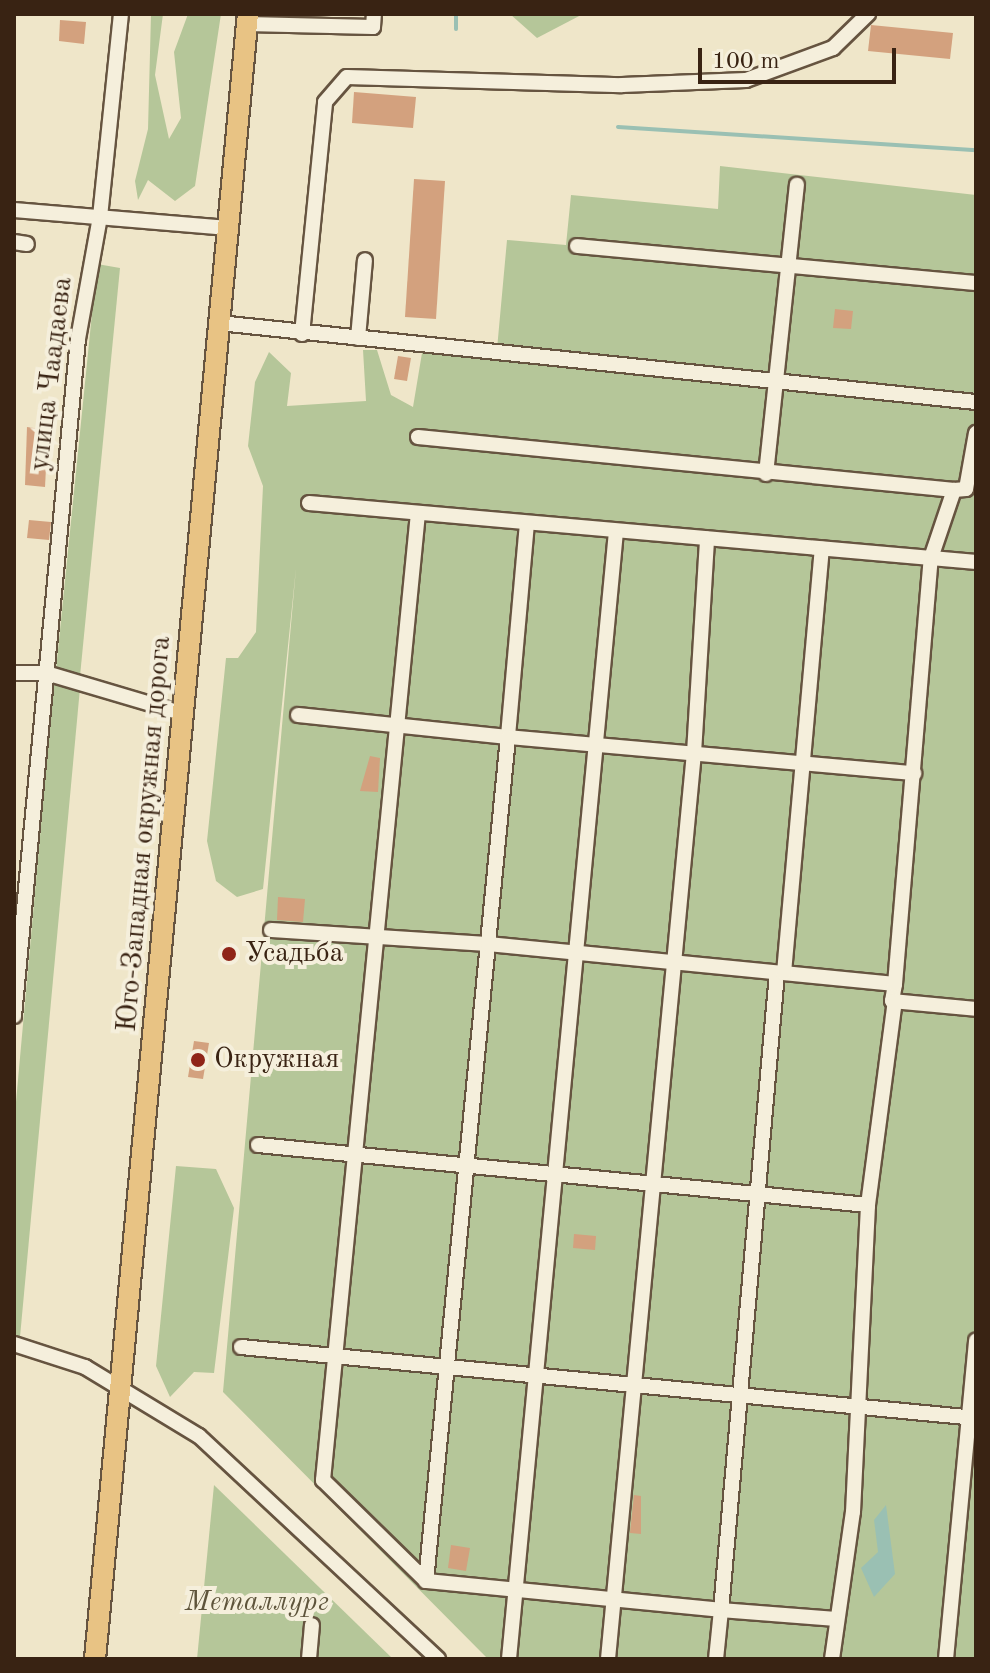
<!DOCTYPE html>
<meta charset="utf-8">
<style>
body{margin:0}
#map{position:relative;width:990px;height:1673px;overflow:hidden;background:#efe6c9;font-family:"Old Standard TT",serif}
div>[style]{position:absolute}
.green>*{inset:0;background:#b5c699}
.water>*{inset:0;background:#9ac0b3}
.stream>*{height:4px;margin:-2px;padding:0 2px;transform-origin:2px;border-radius:2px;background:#9ac0b3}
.building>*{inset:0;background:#d3a17e}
.roads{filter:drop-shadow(2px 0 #665440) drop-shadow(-2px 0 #665440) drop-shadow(0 2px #665440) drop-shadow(0 -2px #665440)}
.minor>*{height:14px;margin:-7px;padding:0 7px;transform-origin:7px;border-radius:7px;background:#f5efdc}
.highway>*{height:20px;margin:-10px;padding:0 10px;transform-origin:10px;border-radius:10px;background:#e8c384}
.dots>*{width:22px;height:22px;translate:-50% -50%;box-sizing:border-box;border:4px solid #f5efdc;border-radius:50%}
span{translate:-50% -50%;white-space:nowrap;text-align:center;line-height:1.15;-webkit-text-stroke:8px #f5efdc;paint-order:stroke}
.street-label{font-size:28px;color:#392313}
.poi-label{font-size:28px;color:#392313}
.left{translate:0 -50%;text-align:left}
.park-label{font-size:28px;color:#5e543b;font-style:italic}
.frame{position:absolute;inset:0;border:16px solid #392313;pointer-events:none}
.scale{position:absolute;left:698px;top:48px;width:198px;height:36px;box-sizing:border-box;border:4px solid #392313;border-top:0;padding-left:10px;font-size:24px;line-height:28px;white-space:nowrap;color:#392313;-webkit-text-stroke:6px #f5efdc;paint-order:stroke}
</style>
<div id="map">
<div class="green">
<i style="clip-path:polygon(151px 14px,163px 14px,155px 75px,169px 139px,181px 118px,174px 52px,188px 14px,221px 14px,195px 186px,175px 201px,148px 180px,138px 200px,135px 181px,148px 129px)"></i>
<i style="clip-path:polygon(510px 14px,583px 14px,537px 38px)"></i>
<i style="clip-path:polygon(720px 166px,976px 195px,976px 1659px,488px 1659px,223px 1392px,296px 568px,263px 889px,237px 897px,216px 881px,207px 841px,226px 658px,238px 658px,256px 632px,263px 486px,248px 446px,255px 382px,269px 352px,291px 373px,287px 406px,366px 401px,363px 350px,377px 350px,391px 395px,413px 407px,422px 353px,496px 360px,507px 240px,566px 245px,571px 195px,718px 209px)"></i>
<i style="clip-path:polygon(97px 264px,120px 268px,80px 676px,56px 670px)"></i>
<i style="clip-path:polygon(54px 682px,80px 688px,20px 1337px,14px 1336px,14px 1124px)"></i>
<i style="clip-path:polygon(176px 1166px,216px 1169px,234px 1208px,214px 1373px,194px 1372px,170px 1397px,156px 1366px)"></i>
<i style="clip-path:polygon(214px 1485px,393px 1659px,197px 1659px)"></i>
</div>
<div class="water">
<i style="clip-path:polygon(886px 1505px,895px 1574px,874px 1597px,861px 1568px,878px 1552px,874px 1520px)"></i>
</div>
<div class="stream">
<i style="left:456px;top:14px;width:15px;rotate:90deg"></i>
<i style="left:618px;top:127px;width:359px;rotate:3.7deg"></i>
</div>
<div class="building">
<i style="clip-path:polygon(60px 20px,86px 22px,84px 44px,59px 41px)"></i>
<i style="clip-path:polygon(871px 25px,953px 33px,950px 59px,868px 51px)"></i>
<i style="clip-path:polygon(354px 92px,416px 97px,413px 128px,352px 123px)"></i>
<i style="clip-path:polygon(414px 179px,445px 181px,436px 319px,405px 317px)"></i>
<i style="clip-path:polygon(835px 309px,853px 311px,851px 329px,833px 328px)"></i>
<i style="clip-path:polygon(398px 356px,411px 358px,407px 381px,394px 379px)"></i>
<i style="clip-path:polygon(27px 427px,48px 430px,45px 487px,25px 485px)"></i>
<i style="clip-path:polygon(29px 520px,51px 522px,49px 540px,27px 538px)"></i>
<i style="clip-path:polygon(370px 756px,380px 758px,378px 792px,360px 791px)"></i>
<i style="clip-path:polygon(278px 897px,305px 899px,303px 922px,277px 920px)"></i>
<i style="clip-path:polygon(194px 1041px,209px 1043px,203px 1079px,188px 1077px)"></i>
<i style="clip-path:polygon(574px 1234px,596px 1236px,595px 1250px,573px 1248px)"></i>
<i style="clip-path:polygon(634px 1495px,641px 1496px,641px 1534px,630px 1533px)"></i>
<i style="clip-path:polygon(451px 1545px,470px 1548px,466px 1571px,448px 1568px)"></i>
</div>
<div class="roads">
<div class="minor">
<i style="left:247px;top:24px;width:126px;rotate:1.4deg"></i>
<i style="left:373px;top:27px;width:13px;rotate:-86deg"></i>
<i style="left:14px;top:210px;width:215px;rotate:4.8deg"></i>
<i style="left:14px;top:242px;width:13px;rotate:9deg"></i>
<i style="left:577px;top:246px;width:401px;rotate:5.3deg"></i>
<i style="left:219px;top:323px;width:761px;rotate:5.96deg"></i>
<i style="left:302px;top:334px;width:233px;rotate:-84.3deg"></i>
<i style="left:325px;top:102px;width:33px;rotate:-49deg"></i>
<i style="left:347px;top:77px;width:275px;rotate:1.7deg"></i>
<i style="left:622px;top:85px;width:124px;rotate:-2.3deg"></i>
<i style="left:746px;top:80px;width:93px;rotate:-20.2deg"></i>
<i style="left:833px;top:48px;width:49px;rotate:-44.2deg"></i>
<i style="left:358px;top:338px;width:78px;rotate:-84.9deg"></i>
<i style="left:418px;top:437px;width:539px;rotate:5.65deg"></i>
<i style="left:766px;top:474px;width:291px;rotate:-83.9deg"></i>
<i style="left:309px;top:503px;width:670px;rotate:5.05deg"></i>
<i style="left:418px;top:513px;width:972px;rotate:95.61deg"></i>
<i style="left:323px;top:1480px;width:144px;rotate:44.4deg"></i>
<i style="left:426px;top:1581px;width:296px;rotate:5.6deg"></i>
<i style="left:721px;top:1610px;width:49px;rotate:95.8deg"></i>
<i style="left:527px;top:523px;width:215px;rotate:95.1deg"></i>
<i style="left:508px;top:737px;width:408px;rotate:5.1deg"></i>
<i style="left:14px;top:673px;width:32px"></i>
<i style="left:46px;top:673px;width:144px;rotate:16.5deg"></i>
<i style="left:298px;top:715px;width:211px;rotate:6deg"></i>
<i style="left:508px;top:737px;width:848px;rotate:95.55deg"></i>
<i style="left:271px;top:930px;width:217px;rotate:3.7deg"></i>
<i style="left:488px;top:944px;width:409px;rotate:5.6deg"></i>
<i style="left:895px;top:984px;width:17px;rotate:100deg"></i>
<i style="left:892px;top:1001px;width:84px;rotate:5.4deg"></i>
<i style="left:777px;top:973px;width:639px;rotate:95.02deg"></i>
<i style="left:721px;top:1610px;width:115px;rotate:4.5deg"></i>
<i style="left:784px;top:973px;width:426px;rotate:-84.9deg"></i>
<i style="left:895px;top:984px;width:428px;rotate:-85.2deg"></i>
<i style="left:931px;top:558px;width:72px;rotate:-71.3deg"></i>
<i style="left:954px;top:490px;width:12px;rotate:-5deg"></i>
<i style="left:966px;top:489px;width:57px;rotate:-79.9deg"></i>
<i style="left:14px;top:1016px;width:680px;rotate:-84.6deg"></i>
<i style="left:78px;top:339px;width:124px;rotate:-79.8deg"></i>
<i style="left:100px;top:217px;width:204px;rotate:-84.1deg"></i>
<i style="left:258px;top:1145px;width:613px;rotate:5.62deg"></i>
<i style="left:14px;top:1344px;width:75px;rotate:17.9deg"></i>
<i style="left:85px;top:1367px;width:133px;rotate:31.2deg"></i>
<i style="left:199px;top:1436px;width:327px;rotate:43deg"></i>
<i style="left:241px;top:1347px;width:738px;rotate:5.52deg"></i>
<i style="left:309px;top:1659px;width:34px;rotate:-85deg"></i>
<i style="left:509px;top:1659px;width:1133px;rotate:-84.58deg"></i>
<i style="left:608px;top:1659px;width:910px;rotate:-84.58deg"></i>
<i style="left:694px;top:753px;width:215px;rotate:-86.5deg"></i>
<i style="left:832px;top:1659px;width:148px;rotate:-81.9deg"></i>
<i style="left:853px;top:1512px;width:307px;rotate:-87.2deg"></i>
<i style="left:868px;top:1205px;width:206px;rotate:-82.5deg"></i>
<i style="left:946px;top:1659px;width:320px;rotate:-84.6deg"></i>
</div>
<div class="highway">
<i style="left:95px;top:1659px;width:1652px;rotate:-84.69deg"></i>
</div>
</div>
<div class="dots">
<i style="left:229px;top:954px;background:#8f2418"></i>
<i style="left:198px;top:1060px;background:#8f2418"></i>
</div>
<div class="street-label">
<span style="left:52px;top:374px;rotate:-83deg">улица Чаадаева</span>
<span style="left:145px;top:834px;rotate:-85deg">Юго-Западная окружная дорога</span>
</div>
<div class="poi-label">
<span class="left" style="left:245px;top:954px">Усадьба</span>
<span class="left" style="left:214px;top:1060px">Окружная</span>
</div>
<div class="park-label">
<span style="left:257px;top:1603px">Металлург</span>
</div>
<div class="frame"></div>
<div class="scale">100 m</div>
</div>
